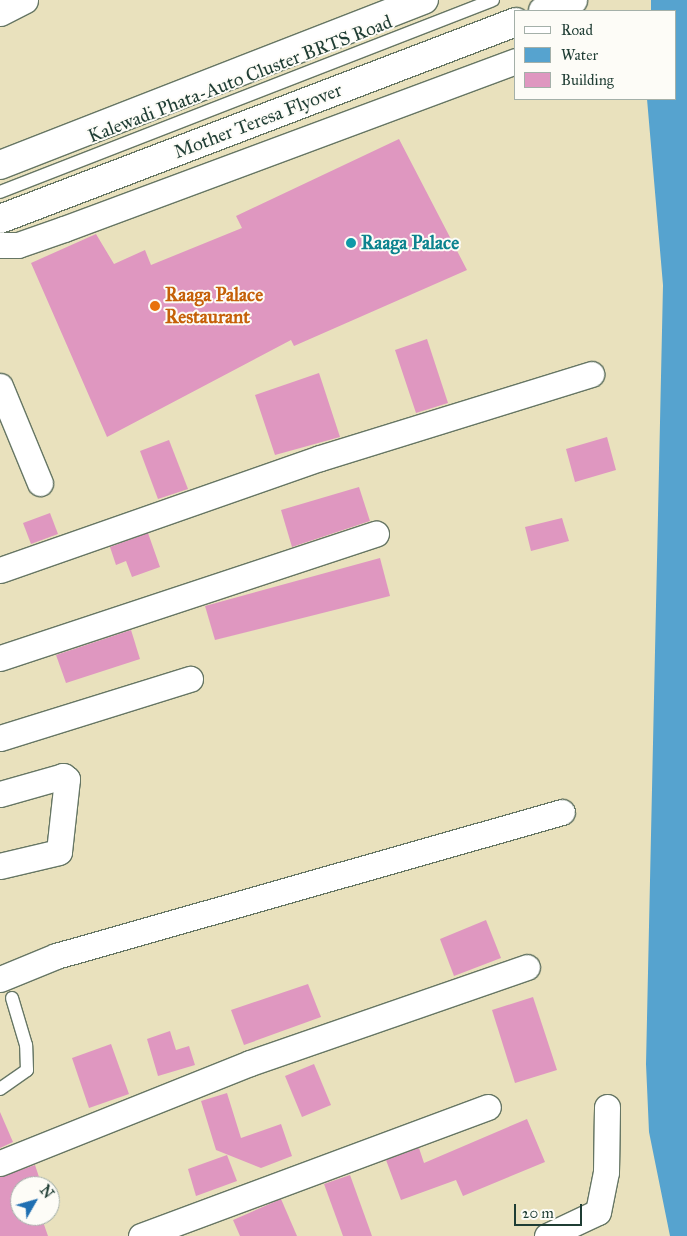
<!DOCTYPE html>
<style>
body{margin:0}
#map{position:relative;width:687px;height:1236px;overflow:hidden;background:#e9e1bd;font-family:"IM FELL Great Primer",serif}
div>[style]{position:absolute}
.water>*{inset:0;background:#56a3cf}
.building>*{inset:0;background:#df97c0}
.roads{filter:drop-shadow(1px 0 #667664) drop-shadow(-1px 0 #667664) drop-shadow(0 1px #667664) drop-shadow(0 -1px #667664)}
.lane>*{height:12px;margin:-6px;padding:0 6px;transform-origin:6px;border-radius:6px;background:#fff}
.street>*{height:25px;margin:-12.5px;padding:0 12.5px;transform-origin:12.5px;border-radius:12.5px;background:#fff}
.primary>*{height:28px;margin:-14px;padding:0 14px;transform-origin:14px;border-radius:14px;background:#fff}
.dots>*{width:14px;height:14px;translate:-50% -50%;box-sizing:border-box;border:2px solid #fdfcf7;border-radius:50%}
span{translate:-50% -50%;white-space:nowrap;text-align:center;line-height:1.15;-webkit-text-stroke:4px #fdfcf7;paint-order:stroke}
.street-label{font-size:19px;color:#1f3d34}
.culture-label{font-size:19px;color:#0d838f;font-weight:700}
.left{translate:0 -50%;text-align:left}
.food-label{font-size:19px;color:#c56008;font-weight:700}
.legend{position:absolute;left:514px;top:10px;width:162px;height:90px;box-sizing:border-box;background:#fdfcf7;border:1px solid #a4b0a9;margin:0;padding:6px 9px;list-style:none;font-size:15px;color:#1f3d34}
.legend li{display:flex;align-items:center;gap:10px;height:25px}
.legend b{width:25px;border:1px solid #a4b0a9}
.north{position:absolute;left:10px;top:1176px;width:50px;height:50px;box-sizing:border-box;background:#fdfcf7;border:1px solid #a4b0a9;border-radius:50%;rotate:52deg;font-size:14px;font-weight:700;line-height:20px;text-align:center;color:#1f3d34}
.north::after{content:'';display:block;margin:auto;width:18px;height:22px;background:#1f6fb2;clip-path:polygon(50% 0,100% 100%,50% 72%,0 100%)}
.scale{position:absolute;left:514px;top:1204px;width:68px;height:22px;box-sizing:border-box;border:2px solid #1f3d34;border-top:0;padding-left:6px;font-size:15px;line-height:18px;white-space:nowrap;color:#1f3d34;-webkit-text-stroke:4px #fdfcf7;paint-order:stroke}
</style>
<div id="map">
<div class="water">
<i style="clip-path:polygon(651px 0,687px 0,687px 1236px,670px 1236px,649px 1132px,646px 1064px,663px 285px,647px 99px,676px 99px,676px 11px,651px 11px)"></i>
</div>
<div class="building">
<i style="clip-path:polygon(399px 139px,467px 270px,294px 346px,291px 340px,107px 437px,31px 263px,96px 234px,114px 264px,145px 250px,151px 265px,242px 228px,236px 216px)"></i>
<i style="clip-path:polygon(427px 339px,448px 403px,416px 413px,395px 350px)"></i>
<i style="clip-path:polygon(319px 373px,340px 437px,275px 455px,255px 395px)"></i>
<i style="clip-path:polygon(607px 437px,616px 470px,575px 482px,566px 449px)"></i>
<i style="clip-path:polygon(169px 440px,188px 489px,158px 499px,140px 451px)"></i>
<i style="clip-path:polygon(359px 487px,370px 521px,292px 547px,281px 510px)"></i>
<i style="clip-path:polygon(50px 513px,58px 534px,31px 544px,23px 523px)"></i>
<i style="clip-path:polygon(562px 518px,569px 541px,531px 551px,525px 527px)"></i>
<i style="clip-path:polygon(148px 533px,160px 567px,132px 577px,126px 561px,116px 565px,110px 547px)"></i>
<i style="clip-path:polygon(380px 558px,390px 596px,215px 640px,205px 606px)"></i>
<i style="clip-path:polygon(131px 630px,140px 659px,66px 683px,56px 655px)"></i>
<i style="clip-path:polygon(486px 920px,501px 958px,454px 976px,440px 939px)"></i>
<i style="clip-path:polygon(308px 984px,321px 1017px,244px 1045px,231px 1010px)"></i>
<i style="clip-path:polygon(533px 997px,557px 1070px,515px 1083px,492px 1010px)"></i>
<i style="clip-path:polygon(170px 1031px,176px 1050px,189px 1046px,195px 1065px,158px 1076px,147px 1039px)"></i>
<i style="clip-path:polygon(111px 1044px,129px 1094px,89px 1108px,72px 1058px)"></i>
<i style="clip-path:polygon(314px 1064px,331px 1105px,302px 1117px,285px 1076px)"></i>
<i style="clip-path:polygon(227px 1093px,241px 1138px,281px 1124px,292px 1156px,261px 1168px,216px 1150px,201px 1101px)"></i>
<i style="clip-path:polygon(0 1112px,13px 1142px,0 1148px)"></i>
<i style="clip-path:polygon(527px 1119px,545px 1162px,463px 1196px,456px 1180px,401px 1200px,386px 1160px,419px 1148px,424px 1163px)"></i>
<i style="clip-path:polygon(227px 1155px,237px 1181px,196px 1196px,188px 1169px)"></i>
<i style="clip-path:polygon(35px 1165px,42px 1186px,20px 1186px,20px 1216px,41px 1216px,48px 1236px,0 1236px,0 1177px)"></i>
<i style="clip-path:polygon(350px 1175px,372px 1236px,343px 1236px,324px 1184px)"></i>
<i style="clip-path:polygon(281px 1199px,297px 1236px,240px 1236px,233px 1220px)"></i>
</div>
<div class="roads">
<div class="lane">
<i style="left:0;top:192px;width:529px;rotate:-21.28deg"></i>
<i style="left:0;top:1089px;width:33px;rotate:-35deg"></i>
<i style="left:27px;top:1070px;width:25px;rotate:-92deg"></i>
<i style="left:26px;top:1045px;width:49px;rotate:-106.6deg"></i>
</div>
<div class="street">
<i style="left:0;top:13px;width:28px;rotate:-27deg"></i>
<i style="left:0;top:245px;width:18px"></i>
<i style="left:18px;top:245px;width:49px;rotate:-19.2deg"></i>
<i style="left:64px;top:229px;width:482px;rotate:-20.4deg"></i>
<i style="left:0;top:386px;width:105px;rotate:67.6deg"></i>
<i style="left:0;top:570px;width:339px;rotate:-19.3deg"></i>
<i style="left:320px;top:458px;width:284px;rotate:-17.2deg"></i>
<i style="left:0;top:658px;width:396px;rotate:-18.3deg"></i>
<i style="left:0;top:738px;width:199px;rotate:-17.3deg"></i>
<i style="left:0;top:794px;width:66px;rotate:-15.9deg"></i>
<i style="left:63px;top:776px;width:5px;rotate:37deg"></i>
<i style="left:67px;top:779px;width:73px;rotate:96.3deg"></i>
<i style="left:59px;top:852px;width:61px;rotate:166.7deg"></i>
<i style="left:0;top:979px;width:61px;rotate:-22.3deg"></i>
<i style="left:56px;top:956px;width:526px;rotate:-15.89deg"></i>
<i style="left:0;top:1163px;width:269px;rotate:-21.8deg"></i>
<i style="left:250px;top:1063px;width:293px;rotate:-19.1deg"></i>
<i style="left:141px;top:1236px;width:370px;rotate:-20.4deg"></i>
<i style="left:547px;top:1236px;width:56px;rotate:-25.2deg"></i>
<i style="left:598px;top:1212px;width:41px;rotate:-78.7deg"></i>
<i style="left:606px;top:1172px;width:65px;rotate:-89.1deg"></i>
</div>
<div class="primary">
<i style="left:543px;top:11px;width:32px;rotate:-20deg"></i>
<i style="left:0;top:165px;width:455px;rotate:-21.3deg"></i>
<i style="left:0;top:219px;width:552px;rotate:-20.9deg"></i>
</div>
</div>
<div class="dots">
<i style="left:351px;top:243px;background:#0f9aa8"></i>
<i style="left:155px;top:306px;background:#e8710a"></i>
</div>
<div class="street-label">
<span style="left:240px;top:79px;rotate:-21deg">Kalewadi Phata-Auto Cluster BRTS Road</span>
<span style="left:258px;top:121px;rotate:-21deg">Mother Teresa Flyover</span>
</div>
<div class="culture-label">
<span class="left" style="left:361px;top:243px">Raaga Palace</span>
</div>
<div class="food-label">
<span class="left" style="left:165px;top:306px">Raaga Palace<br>Restaurant</span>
</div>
<ul class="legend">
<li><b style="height:6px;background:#fff"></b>Road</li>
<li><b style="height:14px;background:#56a3cf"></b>Water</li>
<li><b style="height:14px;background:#df97c0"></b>Building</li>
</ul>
<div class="north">N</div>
<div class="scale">20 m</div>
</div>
